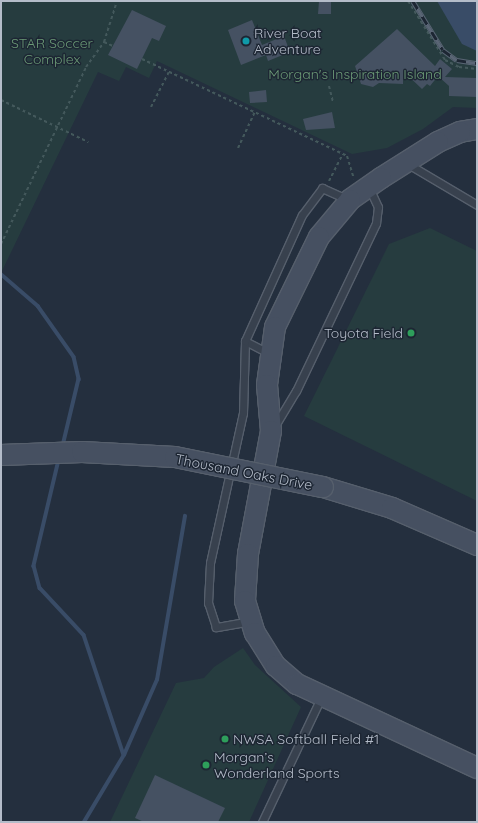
<!DOCTYPE html>
<meta charset="utf-8">
<style>
body{margin:0}
#map{position:relative;width:478px;height:823px;overflow:hidden;background:#242f3e;font-family:Quicksand,sans-serif}
div>[style]{position:absolute}
.green>*{inset:0;background:#263c3f}
.water>*{inset:0;background:#394c67}
.stream>*{height:3.5px;margin:-1.75px;padding:0 1.75px;transform-origin:1.75px;border-radius:1.75px;background:#394c67}
.building>*{inset:0;background:#455162}
.path>*{height:2px;margin-top:-1px;transform-origin:0;background:repeating-linear-gradient(90deg,#44595c 0 3px,transparent 0 6px)}
.roads{filter:drop-shadow(1px 0 #565f6c) drop-shadow(-1px 0 #565f6c) drop-shadow(0 1px #565f6c) drop-shadow(0 -1px #565f6c)}
.lane>*{height:7px;margin:-3.5px;padding:0 3.5px;transform-origin:3.5px;border-radius:3.5px;background:#38414e}
.secondary>*{height:20px;margin:-10px;padding:0 10px;transform-origin:10px;border-radius:10px;background:#465061}
.rail>*{height:4.5px;margin-top:-2.25px;transform-origin:0;background:repeating-linear-gradient(90deg,#1d2633 0 9px,#5a6575 0 18px);box-sizing:border-box;border-block:1px solid #5a6575}
.bridges{filter:drop-shadow(1px 0 #565f6c) drop-shadow(-1px 0 #565f6c) drop-shadow(0 1px #565f6c) drop-shadow(0 -1px #565f6c)}
.secondary-bridge>*{height:20px;margin:-10px;padding:0 10px;transform-origin:10px;border-radius:10px;background:#465061}
.dots>*{width:11px;height:11px;translate:-50% -50%;box-sizing:border-box;border:2px solid #1d2633;border-radius:50%}
span{translate:-50% -50%;white-space:nowrap;text-align:center;line-height:1.15;-webkit-text-stroke:3px #1d2633;paint-order:stroke}
.poi-label{font-size:14px;color:#b4bcc9}
.left{translate:0 -50%;text-align:left}
.right{translate:-100% -50%;text-align:right}
.park-label{font-size:14px;color:#6b9a76}
.street-label{font-size:14px;color:#b4bcc9}
.frame{position:absolute;inset:0;border:2px solid #b4bcc9;pointer-events:none}
</style>
<div id="map">
<div class="green">
<i style="clip-path:polygon(1px 1px,477px 1px,477px 108px,453px 107px,423px 129px,387px 148px,352px 154px,157px 61px,149px 78px,126px 67px,119px 81px,98px 72px,1px 273px)"></i>
<i style="clip-path:polygon(430px 228px,477px 251px,477px 501px,304px 416px,389px 244px)"></i>
<i style="clip-path:polygon(243px 648px,255px 665px,301px 707px,249px 822px,110px 822px,176px 683px,204px 678px,214px 667px)"></i>
</div>
<div class="water">
<i style="clip-path:polygon(437px 1px,477px 1px,477px 51px,462px 44px)"></i>
</div>
<div class="stream">
<i style="left:1px;top:274px;width:49px;rotate:40.9deg"></i>
<i style="left:38px;top:306px;width:62px;rotate:54.8deg"></i>
<i style="left:74px;top:357px;width:23px;rotate:77deg"></i>
<i style="left:79px;top:379px;width:69px;rotate:103.4deg"></i>
<i style="left:59px;top:460px;width:109px;rotate:103.3deg"></i>
<i style="left:34px;top:566px;width:23px;rotate:75deg"></i>
<i style="left:40px;top:588px;width:64px;rotate:46.9deg"></i>
<i style="left:84px;top:635px;width:126px;rotate:71.6deg"></i>
<i style="left:84px;top:822px;width:78px;rotate:-59.2deg"></i>
<i style="left:124px;top:755px;width:82px;rotate:-66.3deg"></i>
<i style="left:157px;top:680px;width:166px;rotate:-80.3deg"></i>
</div>
<div class="building">
<i style="clip-path:polygon(319px 1px,331px 1px,331px 14px,318px 14px)"></i>
<i style="clip-path:polygon(132px 10px,166px 26px,159px 41px,152px 38px,137px 69px,108px 55px)"></i>
<i style="clip-path:polygon(252px 20px,262px 45px,284px 36px,290px 52px,268px 61px,266px 55px,241px 65px,228px 30px)"></i>
<i style="clip-path:polygon(397px 29px,435px 66px,440px 59px,452px 69px,445px 77px,477px 78px,477px 97px,449px 96px,449px 86px,438px 76px,430px 86px,427px 84px,422px 89px,403px 71px,403px 84px,379px 83px,373px 87px,361px 84px,355px 66px)"></i>
<i style="clip-path:polygon(266px 90px,267px 102px,250px 103px,249px 92px)"></i>
<i style="clip-path:polygon(332px 112px,335px 128px,306px 130px,303px 119px)"></i>
<i style="clip-path:polygon(155px 775px,225px 808px,218px 822px,144px 822px,135px 818px)"></i>
</div>
<div class="path">
<i style="left:408px;top:1px;width:70px;rotate:57.9deg"></i>
<i style="left:445px;top:60px;width:16px;rotate:27deg"></i>
<i style="left:459px;top:67px;width:18px;rotate:6deg"></i>
<i style="left:104px;top:42px;width:10px;rotate:24deg"></i>
<i style="left:142px;top:59px;width:227px;rotate:25.3deg"></i>
<i style="left:347px;top:156px;width:24px;rotate:73deg"></i>
<i style="left:329px;top:86px;width:16px;rotate:76deg"></i>
<i style="left:1px;top:100px;width:97px;rotate:25.8deg"></i>
<i style="left:151px;top:107px;width:39px;rotate:-63deg"></i>
<i style="left:238px;top:148px;width:40px;rotate:-65deg"></i>
<i style="left:329px;top:181px;width:30px;rotate:-63deg"></i>
<i style="left:1px;top:244px;width:196px;rotate:-64.3deg"></i>
<i style="left:86px;top:67px;width:31px;rotate:-54deg"></i>
<i style="left:104px;top:42px;width:43px;rotate:-72.4deg"></i>
</div>
<div class="roads">
<div class="lane">
<i style="left:408px;top:164px;width:80px;rotate:30.7deg"></i>
<i style="left:245px;top:341px;width:27px;rotate:27deg"></i>
<i style="left:276px;top:424px;width:39px;rotate:-59deg"></i>
<i style="left:296px;top:391px;width:186px;rotate:-64.5deg"></i>
<i style="left:376px;top:223px;width:16px;rotate:-83deg"></i>
<i style="left:378px;top:207px;width:21px;rotate:-115deg"></i>
<i style="left:251px;top:621px;width:36px;rotate:170deg"></i>
<i style="left:216px;top:627px;width:25px;rotate:-108deg"></i>
<i style="left:208px;top:603px;width:40px;rotate:-87.1deg"></i>
<i style="left:210px;top:563px;width:154px;rotate:-77.6deg"></i>
<i style="left:243px;top:413px;width:72px;rotate:-88.4deg"></i>
<i style="left:245px;top:341px;width:138px;rotate:-65.7deg"></i>
<i style="left:302px;top:215px;width:34px;rotate:-53deg"></i>
<i style="left:322px;top:188px;width:30px;rotate:24deg"></i>
<i style="left:262px;top:822px;width:137px;rotate:-64.6deg"></i>
</div>
<div class="secondary">
<i style="left:477px;top:129px;width:17px;rotate:170deg"></i>
<i style="left:460px;top:132px;width:24px;rotate:156deg"></i>
<i style="left:438px;top:142px;width:67px;rotate:147.7deg"></i>
<i style="left:381px;top:178px;width:38px;rotate:145deg"></i>
<i style="left:350px;top:200px;width:48px;rotate:130deg"></i>
<i style="left:319px;top:237px;width:100px;rotate:116.1deg"></i>
<i style="left:275px;top:327px;width:59px;rotate:97.9deg"></i>
<i style="left:267px;top:385px;width:46px;rotate:85deg"></i>
<i style="left:271px;top:431px;width:125px;rotate:100.6deg"></i>
<i style="left:248px;top:554px;width:47px;rotate:93.7deg"></i>
<i style="left:245px;top:601px;width:34px;rotate:73deg"></i>
<i style="left:255px;top:633px;width:39px;rotate:58deg"></i>
<i style="left:276px;top:666px;width:28px;rotate:41deg"></i>
<i style="left:297px;top:684px;width:199px;rotate:25deg"></i>
<i style="left:323px;top:487px;width:72px;rotate:16.9deg"></i>
<i style="left:392px;top:508px;width:93px;rotate:23.5deg"></i>
</div>
</div>
<div class="rail">
<i style="left:413px;top:1px;width:57px;rotate:58.5deg"></i>
<i style="left:443px;top:50px;width:17px;rotate:36deg"></i>
<i style="left:457px;top:60px;width:20px;rotate:9deg"></i>
</div>
<div class="bridges">
<div class="secondary-bridge">
<i style="left:1px;top:455px;width:81px;rotate:-2.1deg"></i>
<i style="left:82px;top:452px;width:93px;rotate:3.1deg"></i>
<i style="left:175px;top:457px;width:151px;rotate:11.5deg"></i>
</div>
</div>
<div class="dots">
<i style="left:246px;top:41px;background:#0f9aa8"></i>
<i style="left:411px;top:333px;background:#2e9e5b"></i>
<i style="left:225px;top:739px;background:#2e9e5b"></i>
<i style="left:206px;top:765px;background:#2e9e5b"></i>
</div>
<div class="poi-label">
<span class="left" style="left:254px;top:41px">River Boat<br>Adventure</span>
<span class="right" style="left:403px;top:333px">Toyota Field</span>
<span class="left" style="left:233px;top:739px">NWSA Softball Field #1</span>
<span class="left" style="left:214px;top:765px">Morgan’s<br>Wonderland Sports</span>
</div>
<div class="park-label">
<span style="left:52px;top:51px">STAR Soccer<br>Complex</span>
<span style="left:355px;top:74px">Morgan's Inspiration Island</span>
</div>
<div class="street-label">
<span style="left:244px;top:472px;rotate:11deg">Thousand Oaks Drive</span>
</div>
<div class="frame"></div>
</div>
